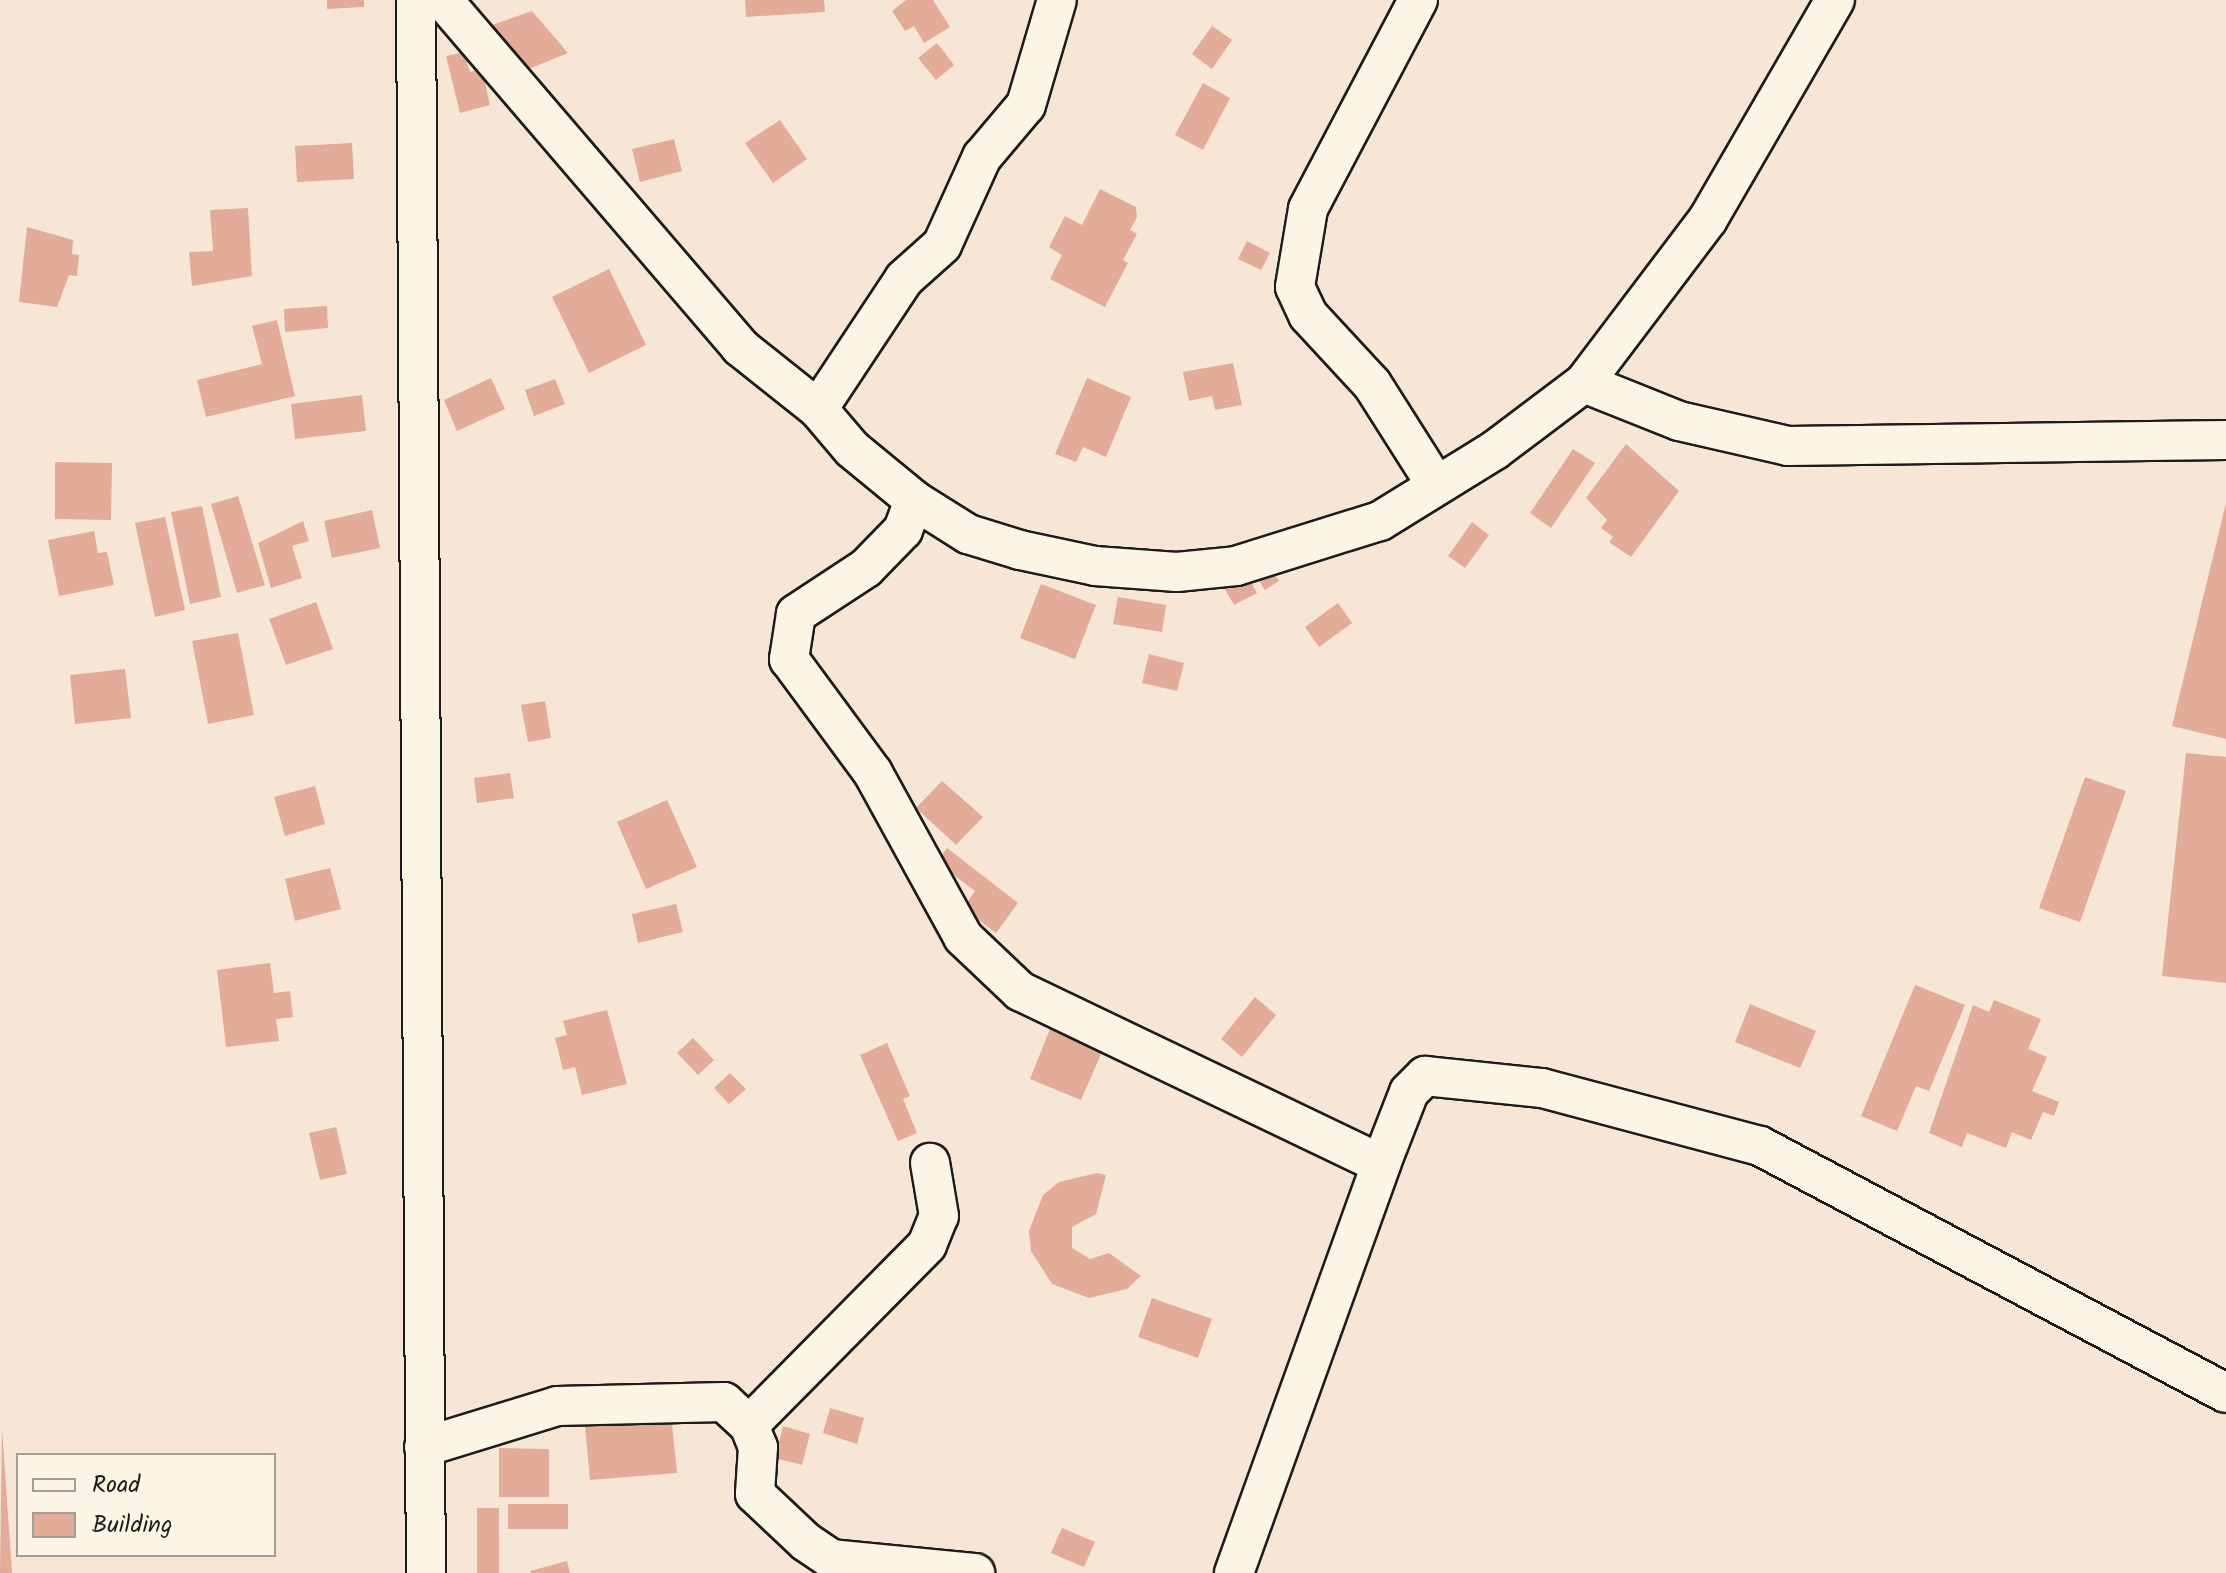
<!DOCTYPE html>
<style>
body{margin:0}
#map{position:relative;width:2226px;height:1573px;overflow:hidden;background:#f7e6d6;font-family:Kalam,sans-serif}
div>[style]{position:absolute}
.building>*{inset:0;background:#e2ac99}
.roads{filter:drop-shadow(2px 0 #1c1c1c) drop-shadow(-2px 0 #1c1c1c) drop-shadow(0 2px #1c1c1c) drop-shadow(0 -2px #1c1c1c)}
.minor>*{height:38px;margin:-19px;padding:0 19px;transform-origin:19px;border-radius:19px;background:#fcf5e5}
span{translate:-50% -50%;white-space:nowrap;text-align:center;line-height:1.15;-webkit-text-stroke:8px #fcf5e5;paint-order:stroke}
.legend{position:absolute;left:16px;top:1453px;width:260px;height:104px;box-sizing:border-box;background:#fcf5e5;border:2px solid #a29e95;margin:0;padding:10px 14px;list-style:none;font-size:24px;color:#1c1c1c}
.legend li{display:flex;align-items:center;gap:16px;height:40px}
.legend b{width:40px;border:2px solid #a29e95}
</style>
<div id="map">
<div class="building">
<i style="clip-path:polygon(327px 0,364px 0,364px 7px,327px 9px)"></i>
<i style="clip-path:polygon(745px 0,824px 0,825px 12px,746px 17px)"></i>
<i style="clip-path:polygon(906px 0,933px 0,950px 27px,924px 43px,914px 26px,905px 31px,892px 11px)"></i>
<i style="clip-path:polygon(532px 11px,568px 53px,526px 70px,486px 27px)"></i>
<i style="clip-path:polygon(1212px 26px,1232px 40px,1212px 69px,1192px 54px)"></i>
<i style="clip-path:polygon(937px 43px,954px 65px,936px 80px,918px 58px)"></i>
<i style="clip-path:polygon(464px 52px,470px 72px,482px 69px,490px 105px,460px 113px,446px 56px)"></i>
<i style="clip-path:polygon(1203px 83px,1230px 98px,1203px 150px,1175px 135px)"></i>
<i style="clip-path:polygon(780px 120px,807px 159px,773px 183px,745px 143px)"></i>
<i style="clip-path:polygon(674px 139px,682px 171px,640px 182px,632px 149px)"></i>
<i style="clip-path:polygon(352px 143px,354px 179px,297px 182px,295px 146px)"></i>
<i style="clip-path:polygon(1100px 189px,1136px 207px,1137px 217px,1130px 230px,1137px 234px,1123px 260px,1128px 263px,1105px 307px,1050px 279px,1062px 255px,1049px 247px,1065px 216px,1082px 225px)"></i>
<i style="clip-path:polygon(248px 208px,252px 276px,192px 286px,189px 252px,213px 251px,210px 210px)"></i>
<i style="clip-path:polygon(27px 227px,73px 240px,72px 254px,79px 255px,77px 276px,69px 275px,57px 307px,19px 302px)"></i>
<i style="clip-path:polygon(1247px 241px,1270px 253px,1261px 270px,1238px 259px)"></i>
<i style="clip-path:polygon(609px 269px,646px 345px,589px 373px,552px 297px)"></i>
<i style="clip-path:polygon(327px 306px,328px 328px,285px 332px,284px 309px)"></i>
<i style="clip-path:polygon(277px 320px,295px 396px,206px 417px,197px 380px,262px 364px,252px 326px)"></i>
<i style="clip-path:polygon(1233px 363px,1242px 405px,1215px 410px,1212px 396px,1189px 401px,1183px 372px)"></i>
<i style="clip-path:polygon(491px 378px,505px 409px,457px 431px,444px 400px)"></i>
<i style="clip-path:polygon(1087px 378px,1131px 397px,1106px 457px,1083px 447px,1076px 462px,1055px 454px)"></i>
<i style="clip-path:polygon(555px 379px,565px 404px,534px 416px,525px 390px)"></i>
<i style="clip-path:polygon(362px 395px,366px 431px,295px 439px,291px 404px)"></i>
<i style="clip-path:polygon(1626px 444px,1679px 491px,1631px 557px,1609px 542px,1613px 537px,1601px 528px,1607px 520px,1586px 498px)"></i>
<i style="clip-path:polygon(1573px 449px,1595px 463px,1551px 528px,1530px 513px)"></i>
<i style="clip-path:polygon(55px 462px,112px 463px,111px 520px,55px 519px)"></i>
<i style="clip-path:polygon(238px 496px,265px 585px,237px 593px,211px 504px)"></i>
<i style="clip-path:polygon(2226px 503px,2226px 739px,2172px 726px)"></i>
<i style="clip-path:polygon(202px 506px,221px 597px,190px 604px,171px 512px)"></i>
<i style="clip-path:polygon(372px 510px,380px 548px,332px 558px,324px 521px)"></i>
<i style="clip-path:polygon(165px 517px,185px 610px,155px 617px,135px 523px)"></i>
<i style="clip-path:polygon(303px 521px,309px 541px,292px 546px,302px 578px,271px 588px,258px 543px)"></i>
<i style="clip-path:polygon(1472px 522px,1489px 535px,1465px 568px,1448px 556px)"></i>
<i style="clip-path:polygon(94px 531px,98px 553px,107px 552px,114px 585px,59px 596px,48px 540px)"></i>
<i style="clip-path:polygon(1265px 561px,1279px 581px,1265px 590px,1252px 569px)"></i>
<i style="clip-path:polygon(1246px 572px,1257px 593px,1234px 605px,1222px 584px)"></i>
<i style="clip-path:polygon(1041px 584px,1096px 605px,1075px 659px,1020px 638px)"></i>
<i style="clip-path:polygon(1118px 597px,1166px 605px,1162px 632px,1113px 624px)"></i>
<i style="clip-path:polygon(316px 602px,333px 649px,286px 665px,269px 619px)"></i>
<i style="clip-path:polygon(1338px 603px,1352px 623px,1319px 647px,1305px 627px)"></i>
<i style="clip-path:polygon(238px 633px,254px 715px,208px 724px,192px 641px)"></i>
<i style="clip-path:polygon(1149px 654px,1184px 663px,1177px 691px,1142px 683px)"></i>
<i style="clip-path:polygon(125px 669px,131px 718px,75px 724px,70px 675px)"></i>
<i style="clip-path:polygon(545px 701px,551px 738px,528px 742px,521px 705px)"></i>
<i style="clip-path:polygon(2186px 753px,2226px 757px,2226px 983px,2162px 976px)"></i>
<i style="clip-path:polygon(510px 773px,514px 798px,477px 803px,474px 778px)"></i>
<i style="clip-path:polygon(2085px 777px,2126px 791px,2080px 922px,2039px 908px)"></i>
<i style="clip-path:polygon(942px 781px,983px 817px,956px 845px,916px 808px)"></i>
<i style="clip-path:polygon(315px 786px,325px 824px,285px 836px,274px 797px)"></i>
<i style="clip-path:polygon(667px 800px,697px 867px,646px 889px,617px 822px)"></i>
<i style="clip-path:polygon(947px 848px,1018px 903px,996px 933px,963px 908px,975px 891px,937px 862px)"></i>
<i style="clip-path:polygon(330px 868px,341px 909px,295px 921px,285px 879px)"></i>
<i style="clip-path:polygon(676px 904px,683px 932px,638px 943px,632px 914px)"></i>
<i style="clip-path:polygon(270px 963px,274px 993px,290px 991px,293px 1017px,276px 1019px,279px 1041px,226px 1047px,217px 970px)"></i>
<i style="clip-path:polygon(1915px 985px,1965px 1005px,1929px 1091px,1916px 1086px,1897px 1131px,1861px 1116px)"></i>
<i style="clip-path:polygon(1255px 997px,1276px 1015px,1242px 1057px,1221px 1039px)"></i>
<i style="clip-path:polygon(1994px 1000px,2041px 1019px,2028px 1049px,2047px 1057px,2032px 1091px,2059px 1102px,2054px 1116px,2043px 1112px,2031px 1140px,2012px 1132px,2006px 1148px,1967px 1133px,1962px 1147px,1929px 1133px,1973px 1005px,1989px 1012px)"></i>
<i style="clip-path:polygon(1750px 1004px,1816px 1031px,1800px 1068px,1735px 1042px)"></i>
<i style="clip-path:polygon(607px 1010px,627px 1084px,582px 1095px,575px 1067px,563px 1070px,555px 1038px,567px 1035px,563px 1021px)"></i>
<i style="clip-path:polygon(1052px 1024px,1105px 1045px,1081px 1100px,1030px 1079px)"></i>
<i style="clip-path:polygon(693px 1038px,714px 1060px,698px 1075px,677px 1053px)"></i>
<i style="clip-path:polygon(887px 1043px,910px 1096px,903px 1099px,917px 1133px,898px 1141px,860px 1055px)"></i>
<i style="clip-path:polygon(730px 1073px,746px 1089px,729px 1104px,714px 1088px)"></i>
<i style="clip-path:polygon(336px 1127px,347px 1174px,320px 1180px,309px 1133px)"></i>
<i style="clip-path:polygon(1097px 1173px,1106px 1175px,1096px 1214px,1072px 1227px,1072px 1248px,1090px 1259px,1109px 1253px,1141px 1276px,1127px 1289px,1089px 1298px,1052px 1284px,1031px 1251px,1029px 1231px,1043px 1195px,1059px 1182px)"></i>
<i style="clip-path:polygon(1152px 1298px,1212px 1319px,1198px 1358px,1138px 1337px)"></i>
<i style="clip-path:polygon(830px 1408px,864px 1418px,857px 1444px,823px 1433px)"></i>
<i style="clip-path:polygon(584px 1415px,664px 1416px,665px 1425px,672px 1424px,677px 1473px,590px 1480px)"></i>
<i style="clip-path:polygon(783px 1426px,810px 1434px,802px 1465px,775px 1458px)"></i>
<i style="clip-path:polygon(2px 1429px,12px 1573px,0 1573px)"></i>
<i style="clip-path:polygon(499px 1448px,549px 1449px,549px 1497px,499px 1497px)"></i>
<i style="clip-path:polygon(508px 1504px,568px 1504px,568px 1529px,508px 1529px)"></i>
<i style="clip-path:polygon(477px 1508px,499px 1508px,499px 1573px,477px 1573px)"></i>
<i style="clip-path:polygon(1062px 1528px,1095px 1542px,1084px 1567px,1051px 1553px)"></i>
<i style="clip-path:polygon(567px 1561px,570px 1573px,531px 1573px,530px 1571px)"></i>
</div>
<div class="roads">
<div class="minor">
<i style="left:416px;top:0;width:1573px;rotate:89.64deg"></i>
<i style="left:443px;top:0;width:457px;rotate:49.4deg"></i>
<i style="left:740px;top:347px;width:100px;rotate:38.5deg"></i>
<i style="left:818px;top:409px;width:52px;rotate:49.6deg"></i>
<i style="left:852px;top:449px;width:80px;rotate:39.4deg"></i>
<i style="left:914px;top:500px;width:64px;rotate:32.2deg"></i>
<i style="left:968px;top:534px;width:54px;rotate:17.1deg"></i>
<i style="left:1020px;top:550px;width:77px;rotate:12deg"></i>
<i style="left:1095px;top:566px;width:82px;rotate:4.2deg"></i>
<i style="left:1177px;top:572px;width:59px;rotate:-5.8deg"></i>
<i style="left:1236px;top:566px;width:151px;rotate:-17.4deg"></i>
<i style="left:1380px;top:521px;width:135px;rotate:-31.7deg"></i>
<i style="left:1495px;top:450px;width:111px;rotate:-37deg"></i>
<i style="left:1584px;top:383px;width:206px;rotate:-52.9deg"></i>
<i style="left:1708px;top:219px;width:253px;rotate:-59.9deg"></i>
<i style="left:1418px;top:0;width:236px;rotate:117.8deg"></i>
<i style="left:1308px;top:209px;width:79px;rotate:99.5deg"></i>
<i style="left:1295px;top:287px;width:31px;rotate:65deg"></i>
<i style="left:1308px;top:315px;width:94px;rotate:47.2deg"></i>
<i style="left:1372px;top:384px;width:120px;rotate:57.6deg"></i>
<i style="left:1584px;top:383px;width:102px;rotate:21.8deg"></i>
<i style="left:1679px;top:421px;width:112px;rotate:12.9deg"></i>
<i style="left:1788px;top:446px;width:438px;rotate:-0.8deg"></i>
<i style="left:818px;top:409px;width:156px;rotate:-56.5deg"></i>
<i style="left:904px;top:279px;width:51px;rotate:-41.8deg"></i>
<i style="left:942px;top:245px;width:97px;rotate:-65.6deg"></i>
<i style="left:982px;top:157px;width:68px;rotate:-49.8deg"></i>
<i style="left:1026px;top:105px;width:109px;rotate:-73.6deg"></i>
<i style="left:914px;top:500px;width:32px;rotate:110deg"></i>
<i style="left:903px;top:530px;width:53px;rotate:134.2deg"></i>
<i style="left:866px;top:568px;width:84px;rotate:146.7deg"></i>
<i style="left:796px;top:614px;width:46px;rotate:98.8deg"></i>
<i style="left:789px;top:659px;width:142px;rotate:53.6deg"></i>
<i style="left:873px;top:773px;width:187px;rotate:61.2deg"></i>
<i style="left:963px;top:937px;width:79px;rotate:43.5deg"></i>
<i style="left:1020px;top:991px;width:400px;rotate:25.6deg"></i>
<i style="left:749px;top:1425px;width:253px;rotate:-45.3deg"></i>
<i style="left:927px;top:1245px;width:31px;rotate:-68deg"></i>
<i style="left:939px;top:1216px;width:54px;rotate:-99.6deg"></i>
<i style="left:424px;top:1447px;width:139px;rotate:-17.1deg"></i>
<i style="left:557px;top:1406px;width:167px;rotate:-1.4deg"></i>
<i style="left:724px;top:1402px;width:34px;rotate:43deg"></i>
<i style="left:749px;top:1425px;width:24px;rotate:68deg"></i>
<i style="left:758px;top:1447px;width:47px;rotate:93.7deg"></i>
<i style="left:755px;top:1494px;width:70px;rotate:43.3deg"></i>
<i style="left:806px;top:1542px;width:30px;rotate:34deg"></i>
<i style="left:831px;top:1559px;width:145px;rotate:5.6deg"></i>
<i style="left:1234px;top:1573px;width:435px;rotate:-70.2deg"></i>
<i style="left:1381px;top:1164px;width:77px;rotate:-68.7deg"></i>
<i style="left:1409px;top:1092px;width:23px;rotate:-45deg"></i>
<i style="left:1425px;top:1076px;width:118px;rotate:5.9deg"></i>
<i style="left:1542px;top:1088px;width:226px;rotate:14.9deg"></i>
<i style="left:1760px;top:1146px;width:527px;rotate:27.93deg"></i>
</div>
</div>
<ul class="legend">
<li><b style="height:10px;background:#fcf5e5"></b>Road</li>
<li><b style="height:22px;background:#e2ac99"></b>Building</li>
</ul>
</div>
